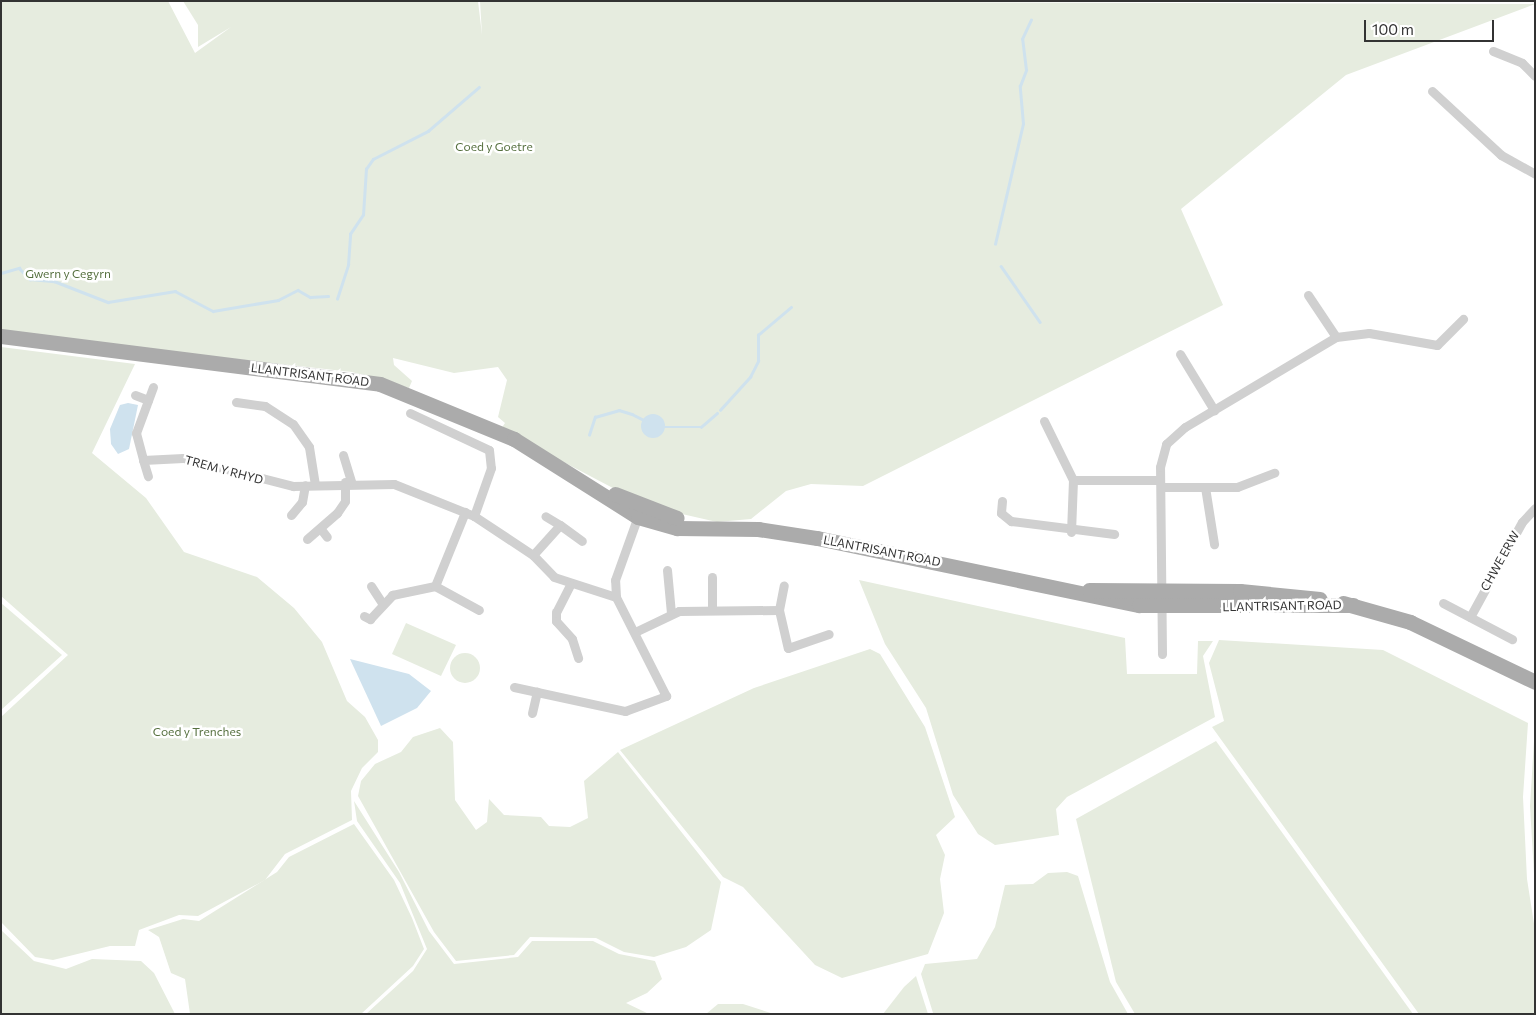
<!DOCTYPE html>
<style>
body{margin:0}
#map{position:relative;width:1536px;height:1015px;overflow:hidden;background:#fff;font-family:Commissioner,sans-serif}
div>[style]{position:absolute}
.green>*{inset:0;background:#e6ecdf}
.round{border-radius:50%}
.water>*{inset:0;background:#cfe2ee}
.stream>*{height:2.5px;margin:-1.25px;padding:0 1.25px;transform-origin:1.25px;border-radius:1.25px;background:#cfe2ee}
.street>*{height:9px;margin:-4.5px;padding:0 4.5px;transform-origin:4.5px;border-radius:4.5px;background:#d0d0d0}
.primary>*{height:15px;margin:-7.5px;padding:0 7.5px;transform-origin:7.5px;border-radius:7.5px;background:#ababab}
span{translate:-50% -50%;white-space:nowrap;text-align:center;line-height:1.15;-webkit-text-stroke:5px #fff;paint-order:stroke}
.park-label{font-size:12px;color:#56703f}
.street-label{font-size:12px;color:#333}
.frame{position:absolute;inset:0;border:2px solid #333;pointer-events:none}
.scale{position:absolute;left:1364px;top:20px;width:130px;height:22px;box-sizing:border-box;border:2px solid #333;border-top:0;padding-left:6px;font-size:15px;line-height:18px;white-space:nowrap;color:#333;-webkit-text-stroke:4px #fff;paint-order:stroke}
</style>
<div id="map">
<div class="green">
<i style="clip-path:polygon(1px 1px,168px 1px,195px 53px,231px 27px,198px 47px,198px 25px,183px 1px,478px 1px,482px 35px,480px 1px,1535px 4px,1346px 75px,1181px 209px,1223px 305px,863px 486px,811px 484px,786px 491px,751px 519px,717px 522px,647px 506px,501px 429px,505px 423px,498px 417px,507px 380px,498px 367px,454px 373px,393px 358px,394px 365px,412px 381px,409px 388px,352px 372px,1px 333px)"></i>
<i style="clip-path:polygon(1px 347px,135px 364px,92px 453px,146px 498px,184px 552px,257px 577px,294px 608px,322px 642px,347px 701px,365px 717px,378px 740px,378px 752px,362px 768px,351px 791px,352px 820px,285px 854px,265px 880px,198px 916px,179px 915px,139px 930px,135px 946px,110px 946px,53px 960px,35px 957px,1px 922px,1px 717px,68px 655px,1px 596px)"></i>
<i style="clip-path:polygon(859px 580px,1125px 638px,1127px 674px,1197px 674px,1198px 641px,1213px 641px,1203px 656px,1215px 717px,1067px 797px,1056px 809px,1059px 835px,995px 845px,978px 834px,953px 795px,926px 708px,885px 644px)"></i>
<i style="clip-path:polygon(1px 603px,62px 655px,1px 710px)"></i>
<i style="clip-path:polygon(406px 623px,456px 645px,441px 676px,392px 654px)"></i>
<i style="clip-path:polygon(1219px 640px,1383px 650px,1528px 723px,1523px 797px,1527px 879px,1535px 930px,1535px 1014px,1419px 1014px,1212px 727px,1224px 721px,1209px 663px)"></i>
<i style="clip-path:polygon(870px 649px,880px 654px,925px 727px,955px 817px,936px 835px,945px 855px,940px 879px,944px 913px,928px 954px,842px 978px,815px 965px,743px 887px,723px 877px,620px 750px,754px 688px)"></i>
<i class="round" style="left:450px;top:653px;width:30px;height:30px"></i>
<i style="clip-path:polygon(1535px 725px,1535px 891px,1530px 806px)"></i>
<i style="clip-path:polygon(440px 728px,453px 742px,455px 800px,476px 830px,487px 822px,489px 799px,504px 815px,541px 817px,549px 826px,570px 827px,588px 818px,584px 781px,618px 752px,721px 882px,711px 930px,686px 947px,654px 957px,624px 952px,596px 938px,530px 937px,514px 955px,456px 961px,434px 932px,358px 796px,361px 781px,375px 764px,401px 752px,413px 737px)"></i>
<i style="clip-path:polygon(1216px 741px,1250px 788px,1413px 1014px,1135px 1014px,1116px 982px,1076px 819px)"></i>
<i style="clip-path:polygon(354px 801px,399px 872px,429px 931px,454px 964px,518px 957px,532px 941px,593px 941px,619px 954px,655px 961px,662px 979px,647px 993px,626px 1003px,649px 1014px,366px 1014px,413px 971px,427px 949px,400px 883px,357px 821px)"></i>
<i style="clip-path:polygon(354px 824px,394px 880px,412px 918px,424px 949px,413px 966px,361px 1014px,190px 1014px,185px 979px,171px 973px,159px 937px,148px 930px,183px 919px,199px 921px,277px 872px,289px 857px)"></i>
<i style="clip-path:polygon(1067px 872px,1078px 876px,1110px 982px,1128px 1014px,933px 1013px,921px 974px,925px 964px,977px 959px,995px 927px,1005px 885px,1033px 884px,1048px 873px)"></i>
<i style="clip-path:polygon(1px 930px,34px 961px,66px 969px,92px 959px,141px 961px,154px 973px,175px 1014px,1px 1014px)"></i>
<i style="clip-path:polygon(916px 976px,928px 1014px,883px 1014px,904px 987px)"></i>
<i style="clip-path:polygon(718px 1004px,743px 1004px,774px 1014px,706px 1014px)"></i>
</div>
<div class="water">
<i style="clip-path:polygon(128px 403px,138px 405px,129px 449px,118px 454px,111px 444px,110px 429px,120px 405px)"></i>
<i class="round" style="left:641px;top:414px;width:24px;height:24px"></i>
<i style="clip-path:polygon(350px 659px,409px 674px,431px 691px,417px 708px,381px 726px)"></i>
</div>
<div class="stream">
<i style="left:995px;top:244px;width:123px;rotate:-76.9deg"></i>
<i style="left:1023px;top:124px;width:38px;rotate:-95deg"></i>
<i style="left:1020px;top:86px;width:17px;rotate:-69deg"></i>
<i style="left:1026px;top:70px;width:31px;rotate:-97deg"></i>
<i style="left:1022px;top:39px;width:21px;rotate:-65deg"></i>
<i style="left:1001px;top:266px;width:68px;rotate:55.1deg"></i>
<i style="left:1px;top:273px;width:19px;rotate:-16deg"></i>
<i style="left:19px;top:268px;width:16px;rotate:45deg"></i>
<i style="left:30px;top:279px;width:24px;rotate:5deg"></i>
<i style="left:54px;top:281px;width:58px;rotate:21.3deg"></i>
<i style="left:108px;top:302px;width:68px;rotate:-9.3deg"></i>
<i style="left:175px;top:291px;width:43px;rotate:27.8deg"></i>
<i style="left:213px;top:311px;width:66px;rotate:-9.6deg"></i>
<i style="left:278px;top:300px;width:22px;rotate:-27deg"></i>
<i style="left:298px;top:290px;width:14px;rotate:30deg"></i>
<i style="left:310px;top:297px;width:18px;rotate:-3deg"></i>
<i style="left:337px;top:299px;width:36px;rotate:-72deg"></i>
<i style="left:348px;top:265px;width:31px;rotate:-86deg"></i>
<i style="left:350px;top:234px;width:23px;rotate:-56deg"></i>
<i style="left:363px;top:215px;width:46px;rotate:-86.3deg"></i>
<i style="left:366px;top:169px;width:12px;rotate:-55deg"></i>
<i style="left:373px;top:159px;width:62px;rotate:-27deg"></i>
<i style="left:428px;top:131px;width:67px;rotate:-40.8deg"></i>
<i style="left:720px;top:410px;width:45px;rotate:-47.7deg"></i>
<i style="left:750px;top:377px;width:18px;rotate:-63deg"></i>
<i style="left:758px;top:361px;width:26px;rotate:-90deg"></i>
<i style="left:758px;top:335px;width:43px;rotate:-40.3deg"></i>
<i style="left:634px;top:415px;width:11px;rotate:27deg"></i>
<i style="left:665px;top:427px;width:36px"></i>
<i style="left:701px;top:427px;width:21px;rotate:-41deg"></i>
<i style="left:589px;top:435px;width:19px;rotate:-72deg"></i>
<i style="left:595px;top:417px;width:25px;rotate:-16deg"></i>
<i style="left:619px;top:410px;width:14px;rotate:17deg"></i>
</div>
<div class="street">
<i style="left:1493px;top:51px;width:31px;rotate:22deg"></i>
<i style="left:1522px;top:63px;width:18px;rotate:45deg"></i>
<i style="left:1432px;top:91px;width:94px;rotate:42.8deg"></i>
<i style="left:1501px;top:155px;width:39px;rotate:29deg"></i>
<i style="left:1308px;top:295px;width:50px;rotate:56.3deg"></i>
<i style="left:1180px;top:354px;width:66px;rotate:58.7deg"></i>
<i style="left:153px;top:387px;width:49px;rotate:110.3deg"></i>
<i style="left:136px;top:433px;width:28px;rotate:75deg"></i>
<i style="left:143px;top:460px;width:40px;rotate:-2.9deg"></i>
<i style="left:183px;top:458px;width:114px;rotate:14.3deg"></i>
<i style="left:293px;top:486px;width:101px;rotate:-1.1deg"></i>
<i style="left:394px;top:484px;width:86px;rotate:21.8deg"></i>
<i style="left:474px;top:516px;width:71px;rotate:33.5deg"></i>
<i style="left:533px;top:555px;width:30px;rotate:46deg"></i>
<i style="left:554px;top:577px;width:65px;rotate:17.9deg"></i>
<i style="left:135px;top:395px;width:14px;rotate:21deg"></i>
<i style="left:236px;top:402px;width:29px;rotate:8deg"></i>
<i style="left:265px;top:406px;width:33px;rotate:33deg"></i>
<i style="left:293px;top:424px;width:28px;rotate:55deg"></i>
<i style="left:309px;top:447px;width:37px;rotate:81deg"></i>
<i style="left:410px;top:413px;width:87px;rotate:25.1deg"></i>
<i style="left:489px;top:450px;width:18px;rotate:84deg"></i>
<i style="left:491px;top:468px;width:51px;rotate:109.5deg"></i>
<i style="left:1044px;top:421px;width:66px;rotate:63.8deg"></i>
<i style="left:1073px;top:480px;width:87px"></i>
<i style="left:343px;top:455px;width:28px;rotate:73deg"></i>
<i style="left:143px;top:460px;width:17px;rotate:73deg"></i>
<i style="left:1161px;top:487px;width:76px"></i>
<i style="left:1237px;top:487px;width:40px;rotate:-21deg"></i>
<i style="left:1205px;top:487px;width:58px;rotate:81deg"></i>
<i style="left:1002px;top:501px;width:12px;rotate:95deg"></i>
<i style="left:1001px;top:513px;width:13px;rotate:39deg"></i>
<i style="left:1011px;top:521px;width:104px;rotate:7.2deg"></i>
<i style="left:291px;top:515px;width:17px;rotate:-50deg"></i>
<i style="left:302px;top:502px;width:17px;rotate:-80deg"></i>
<i style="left:560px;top:525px;width:27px;rotate:36deg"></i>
<i style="left:320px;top:528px;width:11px;rotate:52deg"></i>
<i style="left:1071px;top:532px;width:52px;rotate:-87.8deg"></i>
<i style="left:307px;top:539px;width:40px;rotate:-41deg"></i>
<i style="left:337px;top:513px;width:14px;rotate:-56deg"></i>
<i style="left:345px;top:501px;width:19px;rotate:-90deg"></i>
<i style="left:533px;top:555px;width:40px;rotate:-48deg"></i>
<i style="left:560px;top:525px;width:17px;rotate:-149deg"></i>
<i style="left:667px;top:570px;width:43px;rotate:84.7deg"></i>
<i style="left:712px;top:577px;width:33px;rotate:90deg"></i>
<i style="left:570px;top:585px;width:30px;rotate:117deg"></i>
<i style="left:556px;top:612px;width:9px;rotate:90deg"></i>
<i style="left:556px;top:621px;width:24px;rotate:48deg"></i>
<i style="left:572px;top:639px;width:20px;rotate:72deg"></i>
<i style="left:371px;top:586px;width:20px;rotate:57deg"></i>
<i style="left:435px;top:586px;width:50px;rotate:28.6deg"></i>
<i style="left:1443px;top:603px;width:78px;rotate:27.6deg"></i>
<i style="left:779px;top:610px;width:25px;rotate:-79deg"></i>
<i style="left:364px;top:616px;width:7px;rotate:27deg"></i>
<i style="left:370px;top:619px;width:33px;rotate:-47deg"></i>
<i style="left:392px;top:595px;width:44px;rotate:-11.8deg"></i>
<i style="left:435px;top:586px;width:80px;rotate:-67.9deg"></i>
<i style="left:1470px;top:617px;width:108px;rotate:-61.3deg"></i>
<i style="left:1522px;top:522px;width:19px;rotate:-47deg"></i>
<i style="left:635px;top:632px;width:49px;rotate:-25.5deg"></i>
<i style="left:679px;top:611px;width:100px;rotate:-0.6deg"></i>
<i style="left:779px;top:610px;width:39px;rotate:77deg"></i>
<i style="left:788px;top:648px;width:43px;rotate:-18.9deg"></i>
<i style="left:1162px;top:654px;width:187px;rotate:-90.6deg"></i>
<i style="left:1160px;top:467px;width:24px;rotate:-75deg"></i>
<i style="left:1166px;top:444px;width:25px;rotate:-42deg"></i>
<i style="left:1185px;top:427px;width:176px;rotate:-30.8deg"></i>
<i style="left:1336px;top:337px;width:33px;rotate:-7deg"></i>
<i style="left:1369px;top:333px;width:69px;rotate:10deg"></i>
<i style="left:1437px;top:345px;width:37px;rotate:-45deg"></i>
<i style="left:514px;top:687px;width:114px;rotate:12.2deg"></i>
<i style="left:625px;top:711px;width:44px;rotate:-20.1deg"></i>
<i style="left:666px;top:696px;width:111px;rotate:-116.8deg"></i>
<i style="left:616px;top:597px;width:17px;rotate:-93deg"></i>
<i style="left:615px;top:580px;width:71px;rotate:-70.3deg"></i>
<i style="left:532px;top:713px;width:22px;rotate:-77deg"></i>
</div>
<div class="primary">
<i style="left:1px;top:336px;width:382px;rotate:7.2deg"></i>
<i style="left:380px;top:384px;width:145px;rotate:22.3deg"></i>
<i style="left:514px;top:439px;width:146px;rotate:32.2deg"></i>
<i style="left:638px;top:517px;width:41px;rotate:15.8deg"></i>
<i style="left:677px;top:528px;width:81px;rotate:0.7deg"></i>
<i style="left:758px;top:529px;width:60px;rotate:8.7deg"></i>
<i style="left:817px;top:538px;width:329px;rotate:11.8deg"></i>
<i style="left:1139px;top:605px;width:214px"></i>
<i style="left:615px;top:494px;width:66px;rotate:21.2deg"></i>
<i style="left:1089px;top:590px;width:151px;rotate:0.4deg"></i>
<i style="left:1240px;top:591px;width:80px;rotate:5.7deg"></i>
<i style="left:1343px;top:603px;width:70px;rotate:15.8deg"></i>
<i style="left:1410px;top:622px;width:139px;rotate:25.6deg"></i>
</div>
<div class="park-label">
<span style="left:494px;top:147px">Coed y Goetre</span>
<span style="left:68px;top:274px">Gwern y Cegyrn</span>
<span style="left:197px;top:732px">Coed y Trenches</span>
</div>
<div class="street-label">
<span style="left:310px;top:375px;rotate:7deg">LLANTRISANT ROAD</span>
<span style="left:224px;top:470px;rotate:15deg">TREM Y RHYD</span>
<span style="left:882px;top:551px;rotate:11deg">LLANTRISANT ROAD</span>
<span style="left:1500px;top:561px;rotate:-61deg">CHWE ERW</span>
<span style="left:1282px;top:606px;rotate:-1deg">LLANTRISANT ROAD</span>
</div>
<div class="frame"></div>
<div class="scale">100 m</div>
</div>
